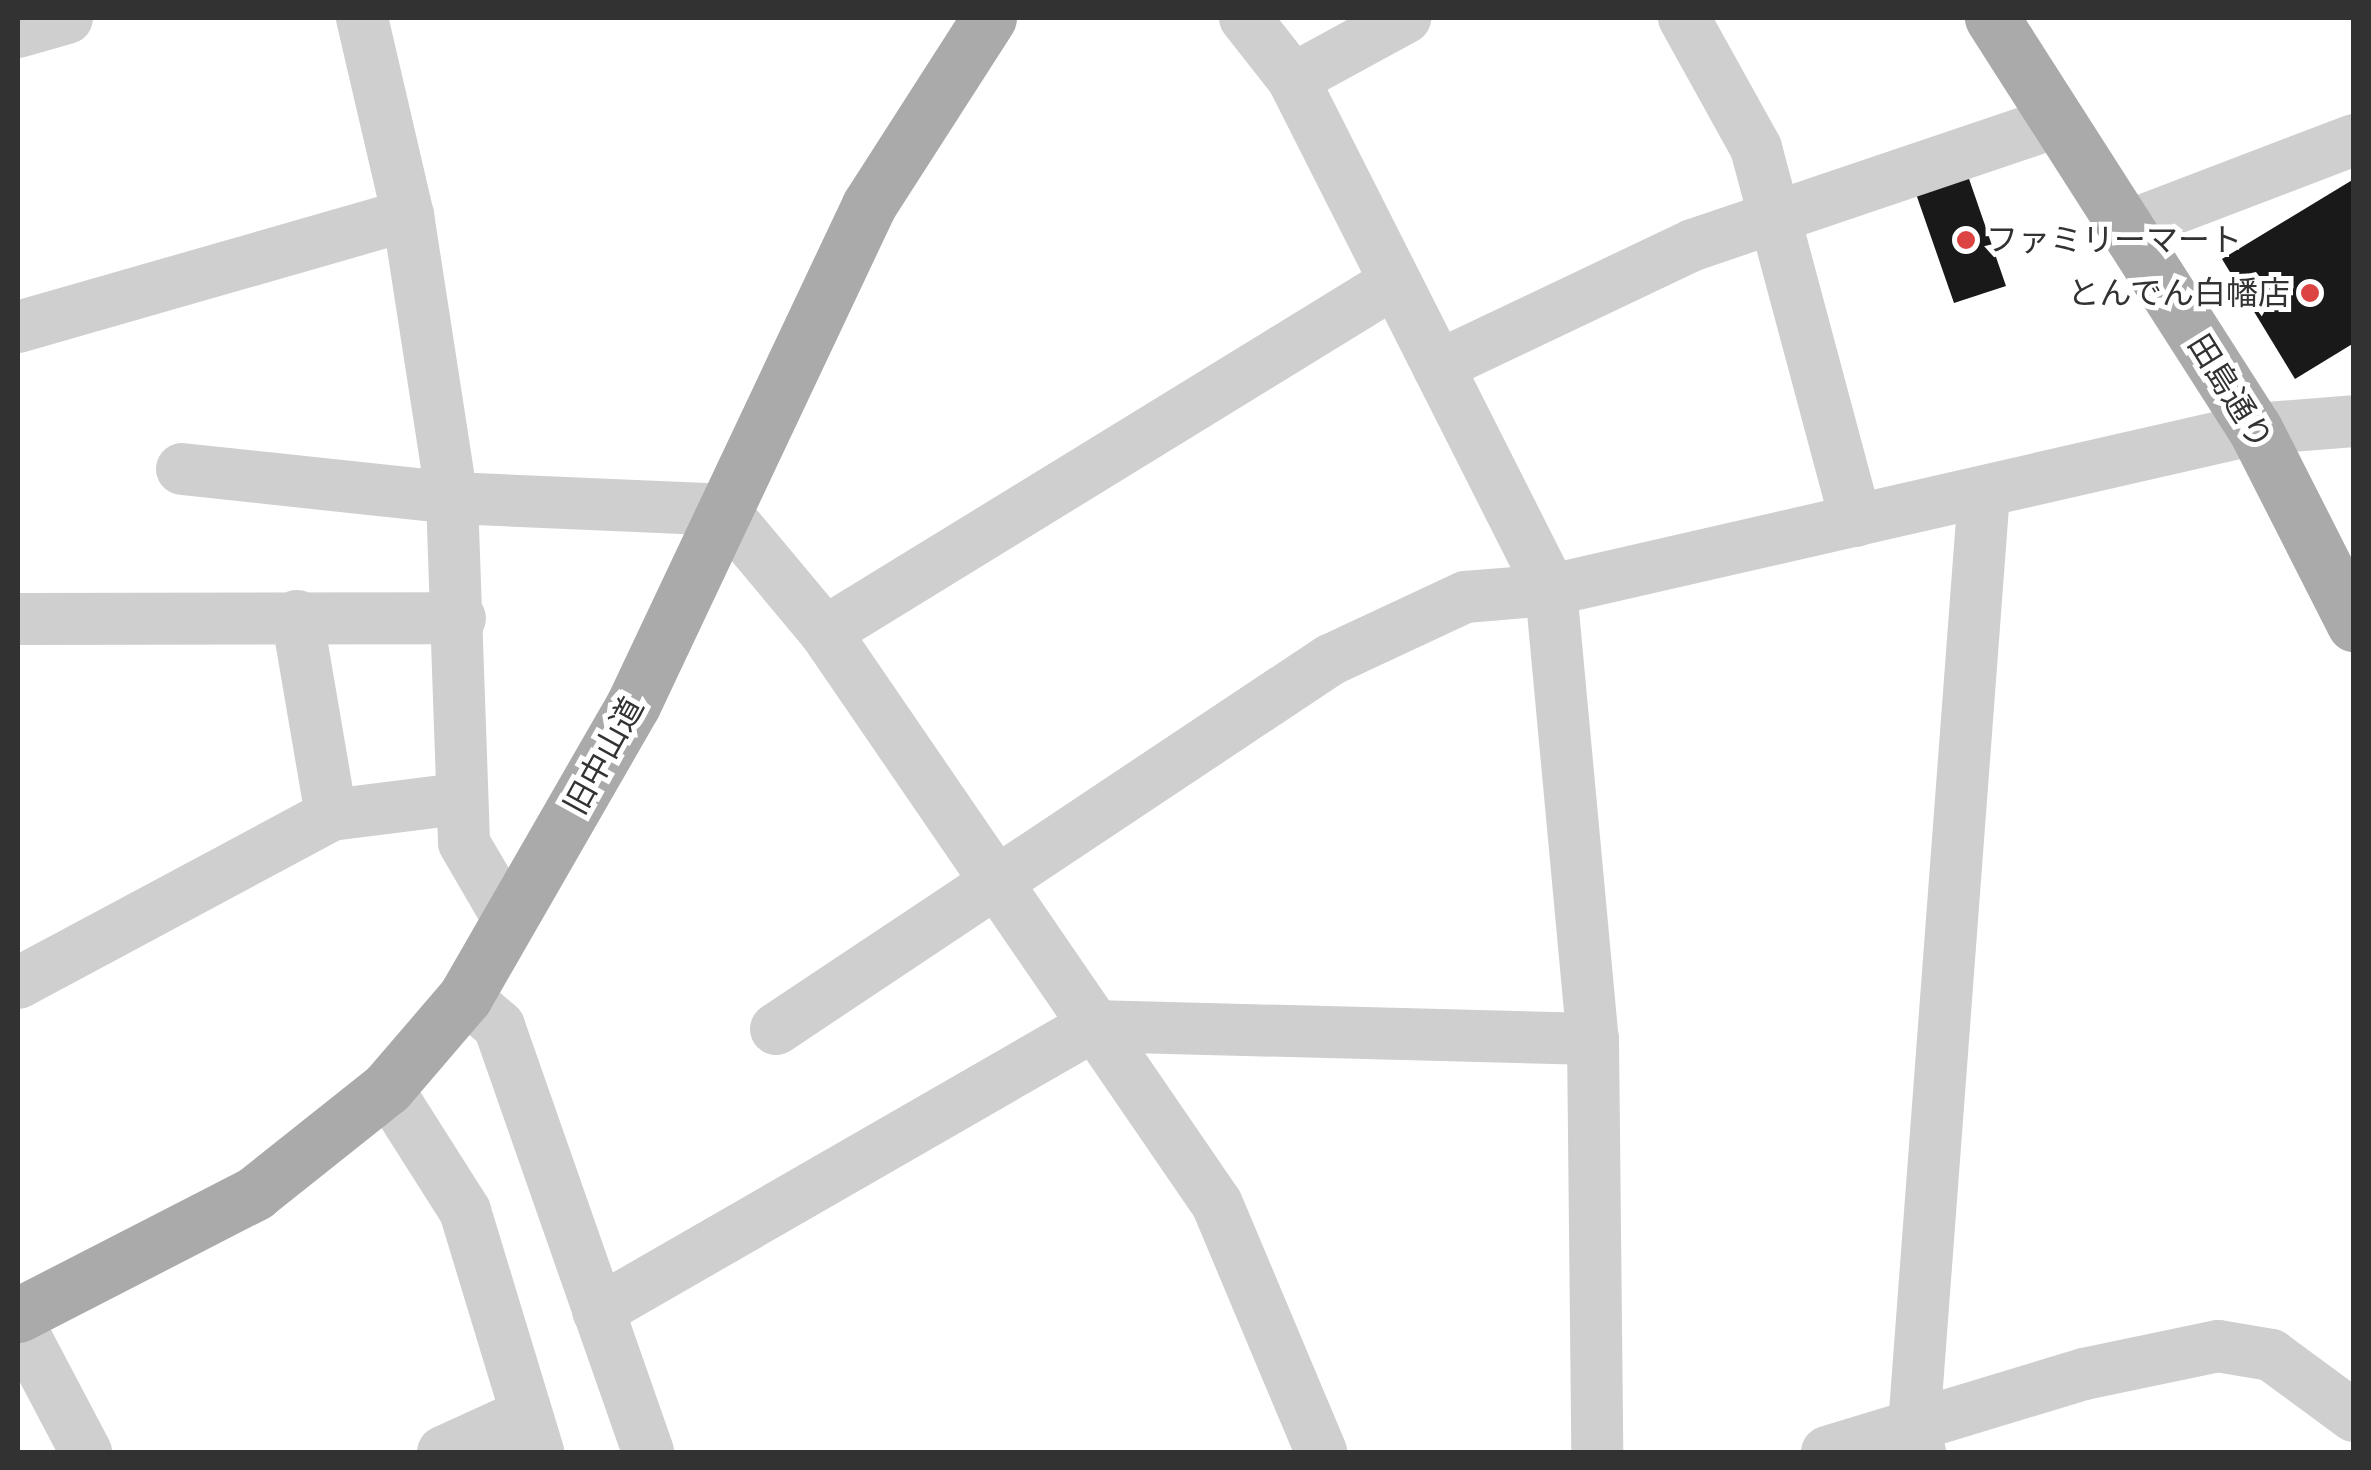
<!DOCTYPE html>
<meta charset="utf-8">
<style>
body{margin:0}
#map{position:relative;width:2371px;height:1470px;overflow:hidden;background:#fff;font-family:"DM Sans","Noto Sans JP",sans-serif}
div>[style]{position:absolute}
.building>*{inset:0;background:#191919}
.minor>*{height:52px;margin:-26px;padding:0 26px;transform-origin:26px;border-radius:26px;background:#cfcfcf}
.major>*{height:55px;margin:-27.5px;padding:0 27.5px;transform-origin:27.5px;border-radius:27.5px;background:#aaa}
.dots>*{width:28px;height:28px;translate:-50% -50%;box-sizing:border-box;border:5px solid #fff;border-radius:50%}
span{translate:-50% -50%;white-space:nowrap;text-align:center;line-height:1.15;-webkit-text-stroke:10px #fff;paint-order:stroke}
.poi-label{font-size:32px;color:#323232}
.left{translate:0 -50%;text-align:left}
.right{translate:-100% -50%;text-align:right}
.street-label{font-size:32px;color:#323232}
.frame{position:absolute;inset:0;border:20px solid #323232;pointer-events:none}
</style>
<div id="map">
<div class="building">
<i style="clip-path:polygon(1967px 173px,2006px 286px,1954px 303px,1915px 191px)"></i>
<i style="clip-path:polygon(2354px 179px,2354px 343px,2295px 379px,2222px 259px)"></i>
</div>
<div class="minor">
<i style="left:362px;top:18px;width:202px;rotate:76.9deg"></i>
<i style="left:408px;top:215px;width:286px;rotate:81.2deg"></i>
<i style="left:452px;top:498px;width:345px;rotate:88deg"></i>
<i style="left:464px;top:843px;width:91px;rotate:59.8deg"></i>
<i style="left:1245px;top:18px;width:78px;rotate:51.8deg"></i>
<i style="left:1293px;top:79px;width:572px;rotate:63.21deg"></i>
<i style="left:1551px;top:590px;width:451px;rotate:84.7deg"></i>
<i style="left:1593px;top:1039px;width:413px;rotate:89.4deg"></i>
<i style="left:1684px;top:18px;width:149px;rotate:61deg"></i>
<i style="left:1756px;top:148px;width:386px;rotate:75deg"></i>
<i style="left:18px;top:32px;width:51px;rotate:-15.9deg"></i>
<i style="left:1293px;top:79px;width:128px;rotate:-28.6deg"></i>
<i style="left:2126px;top:227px;width:244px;rotate:-20.9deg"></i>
<i style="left:18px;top:327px;width:406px;rotate:-16deg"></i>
<i style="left:1438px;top:366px;width:282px;rotate:-25.4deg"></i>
<i style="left:1693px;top:245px;width:386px;rotate:-18.7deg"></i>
<i style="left:182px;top:469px;width:272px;rotate:6.1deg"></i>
<i style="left:452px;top:498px;width:271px;rotate:2.5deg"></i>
<i style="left:723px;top:510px;width:159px;rotate:50.1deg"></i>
<i style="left:825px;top:632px;width:693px;rotate:55.58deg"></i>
<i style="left:1217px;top:1204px;width:269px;rotate:67.2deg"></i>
<i style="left:18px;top:619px;width:442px;rotate:-0.1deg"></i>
<i style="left:825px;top:632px;width:669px;rotate:-31.55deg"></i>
<i style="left:331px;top:815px;width:128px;rotate:-7.2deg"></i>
<i style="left:18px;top:983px;width:355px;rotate:-28.2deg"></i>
<i style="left:331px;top:815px;width:202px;rotate:-99.7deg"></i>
<i style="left:465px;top:997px;width:45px;rotate:40.5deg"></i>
<i style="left:499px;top:1026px;width:451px;rotate:70.7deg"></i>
<i style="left:776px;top:1029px;width:666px;rotate:-33.67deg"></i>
<i style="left:1330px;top:660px;width:149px;rotate:-25deg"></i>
<i style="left:1465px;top:597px;width:86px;rotate:-4.7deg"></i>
<i style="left:1551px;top:590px;width:722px;rotate:-12.88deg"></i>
<i style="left:2255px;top:429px;width:99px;rotate:-4.6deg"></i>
<i style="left:387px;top:1088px;width:146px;rotate:57.6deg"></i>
<i style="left:465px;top:1211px;width:252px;rotate:73.1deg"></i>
<i style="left:598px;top:1311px;width:571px;rotate:-29.93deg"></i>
<i style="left:1093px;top:1026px;width:500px;rotate:1.49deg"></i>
<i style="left:18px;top:1323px;width:146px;rotate:62.2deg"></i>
<i style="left:443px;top:1452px;width:91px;rotate:-24.6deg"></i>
<i style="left:1827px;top:1452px;width:269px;rotate:-16.9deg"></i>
<i style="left:2084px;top:1374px;width:137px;rotate:-11.8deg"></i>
<i style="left:2218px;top:1346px;width:54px;rotate:9.6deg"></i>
<i style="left:2271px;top:1355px;width:103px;rotate:36.3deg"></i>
<i style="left:1920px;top:1452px;width:27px;rotate:-103deg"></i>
<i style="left:1914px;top:1426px;width:937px;rotate:-85.71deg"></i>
</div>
<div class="major">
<i style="left:1992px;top:18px;width:488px;rotate:57.4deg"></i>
<i style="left:2255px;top:429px;width:219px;rotate:63.1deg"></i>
<i style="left:18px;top:1315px;width:267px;rotate:-27.2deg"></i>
<i style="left:255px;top:1193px;width:169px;rotate:-38.5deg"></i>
<i style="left:387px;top:1088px;width:120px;rotate:-49.4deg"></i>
<i style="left:465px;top:997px;width:337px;rotate:-60.1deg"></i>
<i style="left:633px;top:705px;width:553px;rotate:-64.73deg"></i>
<i style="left:869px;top:205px;width:222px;rotate:-57.3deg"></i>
</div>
<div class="dots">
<i style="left:1966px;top:240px;background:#db4442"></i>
<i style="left:2310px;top:293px;background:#db4442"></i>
</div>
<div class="poi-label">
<span class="left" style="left:1986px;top:240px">ファミリーマート</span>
<span class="right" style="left:2290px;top:293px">とんでん白幡店</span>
</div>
<div class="street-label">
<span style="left:2230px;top:392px;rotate:58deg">田島通り</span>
<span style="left:604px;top:756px;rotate:-61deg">旧中山道</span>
</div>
<div class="frame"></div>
</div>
